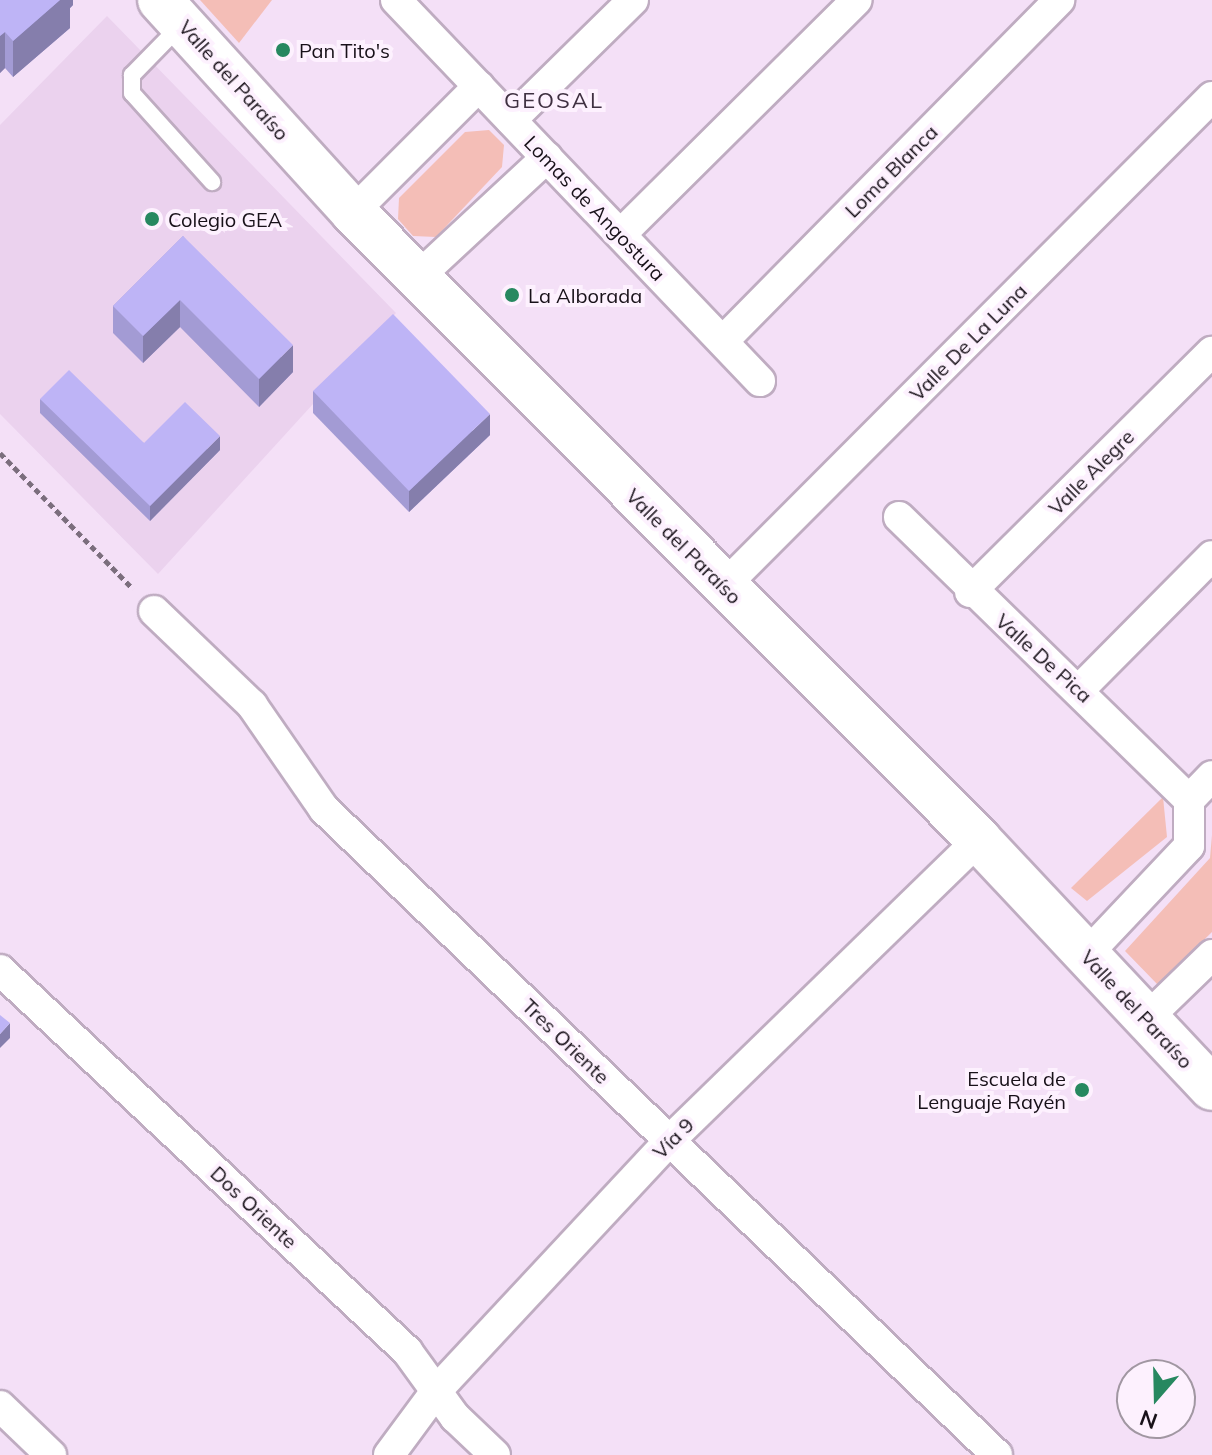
<!DOCTYPE html>
<meta charset="utf-8">
<style>
body{margin:0}
#map{position:relative;width:1212px;height:1455px;overflow:hidden;background:#f4e0f7;font-family:Mulish,sans-serif}
div>[style]{position:absolute}
.built>*{inset:0;background:#ebd2ee}
.green>*{inset:0;background:#f4beb7}
.path>*{height:5px;margin-top:-2.5px;transform-origin:0;background:repeating-linear-gradient(90deg,#7b6e7d 0 6px,transparent 0 10px)}
.roads{filter:drop-shadow(2px 0 #bfacc1) drop-shadow(-2px 0 #bfacc1) drop-shadow(0 2px #bfacc1) drop-shadow(0 -2px #bfacc1)}
.lane>*{height:16px;margin:-8px;padding:0 8px;transform-origin:8px;border-radius:8px;background:#fff}
.street>*{height:30px;margin:-15px;padding:0 15px;transform-origin:15px;border-radius:15px;background:#fff}
.secondary>*{height:44px;margin:-22px;padding:0 22px;transform-origin:22px;border-radius:22px;background:#fff}
.wall>*{inset:0;background:#a39bd4}
.shaded-wall>*{inset:0;background:#857eac}
.building>*{inset:0;background:#beb4f6}
.dots>*{width:22px;height:22px;translate:-50% -50%;box-sizing:border-box;border:4px solid #fdf1fe;border-radius:50%}
span{translate:-50% -50%;white-space:nowrap;text-align:center;line-height:1.15;-webkit-text-stroke:8px #fdf1fe;paint-order:stroke}
.poi-label{font-size:20px;color:#181119}
.left{translate:0 -50%;text-align:left}
.right{translate:-100% -50%;text-align:right}
.street-label{font-size:20px;color:#181119}
.neighbourhood-label{font-size:22px;color:#3f3041;letter-spacing:2px}
.north{position:absolute;left:1116px;top:1359px;width:80px;height:80px;box-sizing:border-box;background:#fdf1fe;border:2px solid #a197a2;border-radius:50%;rotate:200deg;font-size:22px;font-weight:700;line-height:32px;text-align:center;color:#181119}
.north::after{content:'';display:block;margin:auto;width:28px;height:36px;background:#278860;clip-path:polygon(50% 0,100% 100%,50% 72%,0 100%)}
</style>
<div id="map">
<div class="built">
<i style="clip-path:polygon(107px 16px,396px 313px,158px 574px,0 414px,0 125px)"></i>
</div>
<div class="green">
<i style="clip-path:polygon(200px 0,272px 0,239px 43px)"></i>
<i style="clip-path:polygon(489px 130px,504px 145px,502px 167px,436px 237px,413px 236px,398px 219px,399px 198px,465px 132px)"></i>
<i style="clip-path:polygon(1163px 797px,1167px 837px,1087px 901px,1071px 888px)"></i>
<i style="clip-path:polygon(1212px 835px,1212px 932px,1158px 985px,1125px 951px,1210px 858px)"></i>
</div>
<div class="path">
<i style="left:0;top:453px;width:190px;rotate:45.6deg"></i>
</div>
<div class="roads">
<div class="lane">
<i style="left:180px;top:26px;width:69px;rotate:134.4deg"></i>
<i style="left:132px;top:75px;width:18px;rotate:90deg"></i>
<i style="left:132px;top:93px;width:120px;rotate:48deg"></i>
</div>
<div class="street">
<i style="left:396px;top:0;width:527px;rotate:46.31deg"></i>
<i style="left:511px;top:120px;width:171px;rotate:-44.5deg"></i>
<i style="left:353px;top:212px;width:178px;rotate:-45deg"></i>
<i style="left:621px;top:234px;width:332px;rotate:-44.8deg"></i>
<i style="left:418px;top:277px;width:176px;rotate:-42.9deg"></i>
<i style="left:723px;top:341px;width:479px;rotate:-45.4deg"></i>
<i style="left:899px;top:517px;width:405px;rotate:44.3deg"></i>
<i style="left:724px;top:586px;width:691px;rotate:-45.06deg"></i>
<i style="left:970px;top:592px;width:341px;rotate:-44.8deg"></i>
<i style="left:154px;top:611px;width:136px;rotate:43.8deg"></i>
<i style="left:252px;top:705px;width:126px;rotate:55.3deg"></i>
<i style="left:324px;top:809px;width:933px;rotate:43.83deg"></i>
<i style="left:1080px;top:689px;width:187px;rotate:-45.2deg"></i>
<i style="left:1086px;top:955px;width:150px;rotate:-46.6deg"></i>
<i style="left:1189px;top:846px;width:46px;rotate:-90deg"></i>
<i style="left:1189px;top:800px;width:33px;rotate:-46deg"></i>
<i style="left:0;top:970px;width:558px;rotate:43.11deg"></i>
<i style="left:407px;top:1351px;width:82px;rotate:54deg"></i>
<i style="left:455px;top:1417px;width:55px;rotate:43.5deg"></i>
<i style="left:1146px;top:1019px;width:92px;rotate:-44.1deg"></i>
<i style="left:0;top:1406px;width:71px;rotate:43.9deg"></i>
<i style="left:389px;top:1455px;width:81px;rotate:-53.6deg"></i>
<i style="left:437px;top:1390px;width:340px;rotate:-47deg"></i>
<i style="left:669px;top:1141px;width:432px;rotate:-44.2deg"></i>
</div>
<div class="secondary">
<i style="left:160px;top:0;width:287px;rotate:47.7deg"></i>
<i style="left:353px;top:212px;width:887px;rotate:45.09deg"></i>
<i style="left:979px;top:840px;width:340px;rotate:46.8deg"></i>
</div>
</div>
<div class="wall">
<i style="clip-path:polygon(0 0,73px 0,73px 5px,70px 8px,70px 28px,13px 77px,5px 68px,0 73px)"></i>
<i style="clip-path:polygon(183px 236px,293px 372px,259px 407px,180px 327px,143px 363px,113px 333px,113px 306px)"></i>
<i style="clip-path:polygon(313px 391px,490px 435px,409px 512px,313px 413px)"></i>
<i style="clip-path:polygon(40px 399px,144px 443px,220px 450px,150px 521px,40px 413px)"></i>
</div>
<div class="shaded-wall">
<i style="clip-path:polygon(60px 0,73px 0,73px 5px,70px 8px,70px 28px,13px 77px,13px 41px)"></i>
<i style="clip-path:polygon(5px 32px,5px 68px,0 73px,0 36px)"></i>
<i style="clip-path:polygon(180px 300px,180px 327px,143px 363px,143px 336px)"></i>
<i style="clip-path:polygon(293px 345px,293px 372px,259px 407px,259px 379px)"></i>
<i style="clip-path:polygon(490px 414px,490px 435px,409px 512px,409px 491px)"></i>
<i style="clip-path:polygon(220px 436px,220px 450px,150px 521px,150px 506px)"></i>
<i style="clip-path:polygon(10px 1023px,10px 1038px,0 1048px,0 1034px)"></i>
</div>
<div class="building">
<i style="clip-path:polygon(0 0,60px 0,13px 41px,5px 32px,0 36px)"></i>
<i style="clip-path:polygon(183px 236px,293px 345px,259px 379px,180px 300px,143px 336px,113px 306px)"></i>
<i style="clip-path:polygon(393px 314px,490px 414px,409px 491px,313px 391px)"></i>
<i style="clip-path:polygon(69px 370px,144px 443px,185px 402px,220px 436px,150px 506px,40px 399px)"></i>
<i style="clip-path:polygon(0 1015px,10px 1023px,0 1034px)"></i>
</div>
<div class="dots">
<i style="left:283px;top:50px;background:#278860"></i>
<i style="left:152px;top:219px;background:#278860"></i>
<i style="left:512px;top:295px;background:#278860"></i>
<i style="left:1082px;top:1090px;background:#278860"></i>
</div>
<div class="poi-label">
<span class="left" style="left:299px;top:50px">Pan Tito's</span>
<span class="left" style="left:168px;top:219px">Colegio GEA</span>
<span class="left" style="left:528px;top:295px">La Alborada</span>
<span class="right" style="left:1066px;top:1090px">Escuela de<br>Lenguaje Rayén</span>
</div>
<div class="street-label">
<span style="left:234px;top:80px;rotate:48deg">Valle del Paraíso</span>
<span style="left:891px;top:171px;rotate:-45deg">Loma Blanca</span>
<span style="left:595px;top:208px;rotate:46deg">Lomas de Angostura</span>
<span style="left:968px;top:342px;rotate:-45deg">Valle De La Luna</span>
<span style="left:1091px;top:472px;rotate:-45deg">Valle Alegre</span>
<span style="left:684px;top:546px;rotate:45deg">Valle del Paraíso</span>
<span style="left:1044px;top:658px;rotate:42deg">Valle De Pica</span>
<span style="left:1137px;top:1009px;rotate:47deg">Valle del Paraíso</span>
<span style="left:566px;top:1041px;rotate:44deg">Tres Oriente</span>
<span style="left:673px;top:1138px;rotate:-45deg">Vía 9</span>
<span style="left:254px;top:1207px;rotate:43deg">Dos Oriente</span>
</div>
<div class="neighbourhood-label">
<span style="left:554px;top:101px">GEOSAL</span>
</div>
<div class="north">N</div>
</div>
